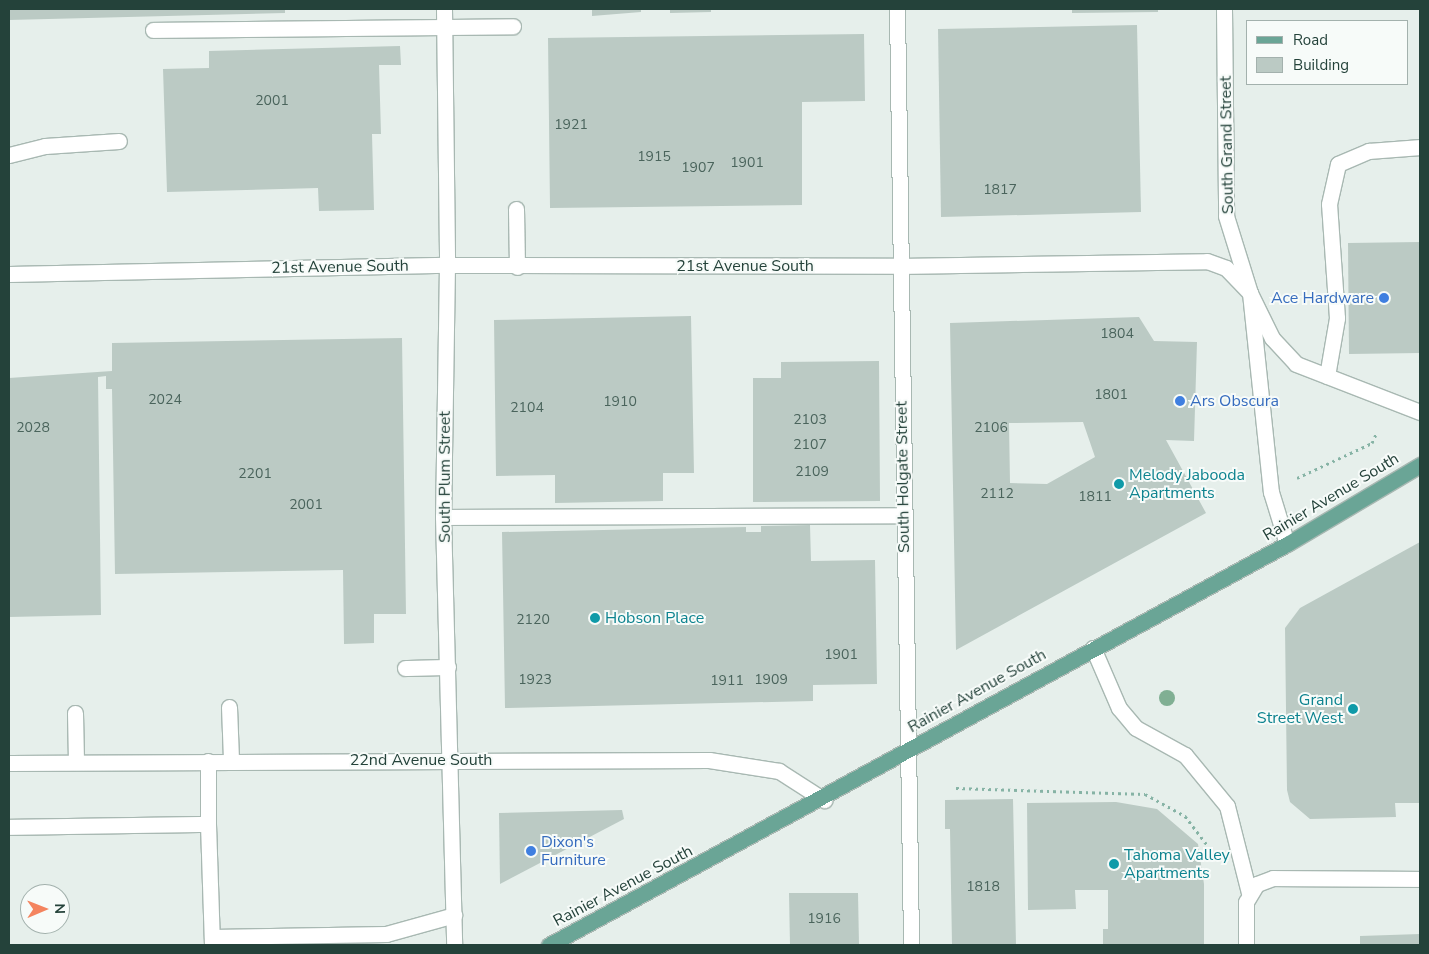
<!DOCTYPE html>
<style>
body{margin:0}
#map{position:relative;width:1429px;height:954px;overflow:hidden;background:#e6efeb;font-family:"Nunito Sans",sans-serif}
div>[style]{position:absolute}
.building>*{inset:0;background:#bbcac4}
.path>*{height:3px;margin-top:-1.5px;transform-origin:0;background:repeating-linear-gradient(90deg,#86b3a5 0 2.5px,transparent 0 6.5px)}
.roads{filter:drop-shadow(1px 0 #a8b8b2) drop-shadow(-1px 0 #a8b8b2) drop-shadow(0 1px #a8b8b2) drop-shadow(0 -1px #a8b8b2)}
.service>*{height:15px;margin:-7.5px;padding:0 7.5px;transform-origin:7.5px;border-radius:7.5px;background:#fff}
.minor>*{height:15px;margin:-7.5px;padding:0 7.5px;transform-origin:7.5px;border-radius:7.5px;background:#fff}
.primary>*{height:15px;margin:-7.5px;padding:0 7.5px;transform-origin:7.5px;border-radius:7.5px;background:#6aa596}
.trees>*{width:16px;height:16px;margin:-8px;border-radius:50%;background:#80af93}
.dots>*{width:14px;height:14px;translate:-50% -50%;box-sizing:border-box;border:2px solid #f7fbf9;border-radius:50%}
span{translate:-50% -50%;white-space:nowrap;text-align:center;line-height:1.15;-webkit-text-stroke:4px #f7fbf9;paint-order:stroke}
.number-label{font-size:14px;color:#4a645c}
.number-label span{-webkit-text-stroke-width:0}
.street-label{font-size:16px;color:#24423a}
.shop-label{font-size:16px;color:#366cbe}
.right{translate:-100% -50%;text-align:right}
.left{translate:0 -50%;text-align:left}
.culture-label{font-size:16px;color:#0d838f}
.frame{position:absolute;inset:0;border:10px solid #24423a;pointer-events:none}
.legend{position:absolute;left:1246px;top:20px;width:162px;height:65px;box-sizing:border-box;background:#f7fbf9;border:1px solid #a3b1ad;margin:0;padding:6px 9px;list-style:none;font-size:15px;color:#24423a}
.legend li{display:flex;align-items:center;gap:10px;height:25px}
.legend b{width:25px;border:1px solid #a3b1ad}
.north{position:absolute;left:20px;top:884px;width:50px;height:50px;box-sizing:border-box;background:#f7fbf9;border:1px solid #a3b1ad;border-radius:50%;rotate:89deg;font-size:14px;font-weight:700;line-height:20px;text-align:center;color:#24423a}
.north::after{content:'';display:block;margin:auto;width:18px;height:22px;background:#f4845f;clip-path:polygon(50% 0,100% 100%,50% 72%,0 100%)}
</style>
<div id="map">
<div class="building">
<i style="clip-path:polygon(9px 9px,285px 9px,285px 13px,9px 20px)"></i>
<i style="clip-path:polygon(592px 9px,641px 9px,641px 12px,592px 16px)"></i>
<i style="clip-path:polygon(670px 9px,711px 9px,711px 12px,670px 13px)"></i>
<i style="clip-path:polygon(1072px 9px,1158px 9px,1158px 12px,1072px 13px)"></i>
<i style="clip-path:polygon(1137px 25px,1141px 212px,941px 217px,938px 29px)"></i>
<i style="clip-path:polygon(864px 34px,865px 101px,802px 102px,802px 205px,550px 208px,548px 38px)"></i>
<i style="clip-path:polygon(400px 46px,401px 65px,379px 65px,381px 134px,372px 134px,374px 210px,319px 211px,318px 188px,167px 192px,163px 69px,209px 68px,209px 51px)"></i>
<i style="clip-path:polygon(1420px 242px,1420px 353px,1349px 354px,1348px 243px)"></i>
<i style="clip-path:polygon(691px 316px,694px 473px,663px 473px,663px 501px,555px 503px,555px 475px,496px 476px,494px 320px)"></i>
<i style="clip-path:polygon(evenodd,1139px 317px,1154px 341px,1197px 342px,1194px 441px,1166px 440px,1206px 513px,956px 650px,950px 323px,1139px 317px,1083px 422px,1095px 457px,1047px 484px,1010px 483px,1009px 423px,1083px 422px)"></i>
<i style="clip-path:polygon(402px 338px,406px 614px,374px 614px,374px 643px,344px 644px,343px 570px,115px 574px,112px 389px,106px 389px,106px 376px,98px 377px,101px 615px,9px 617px,9px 378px,112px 371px,112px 343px)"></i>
<i style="clip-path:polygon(879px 361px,880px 501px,753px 502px,753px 378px,781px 378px,781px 362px)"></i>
<i style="clip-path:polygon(810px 525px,811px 561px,875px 560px,877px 684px,813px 685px,813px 701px,505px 708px,502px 532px,746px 527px,746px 532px,761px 532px,761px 526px)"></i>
<i style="clip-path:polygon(1420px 542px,1420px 803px,1395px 803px,1396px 817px,1310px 819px,1290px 802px,1287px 790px,1285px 628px,1300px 608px)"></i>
<i style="clip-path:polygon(1013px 799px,1016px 945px,952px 945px,950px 829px,945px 829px,945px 800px)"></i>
<i style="clip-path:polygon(1116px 802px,1157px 809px,1198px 844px,1204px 884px,1204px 945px,1103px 945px,1103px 929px,1108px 929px,1108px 890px,1075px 890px,1076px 909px,1028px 910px,1027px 803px)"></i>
<i style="clip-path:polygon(622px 810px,624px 819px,500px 884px,499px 813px)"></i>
<i style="clip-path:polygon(789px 893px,858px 893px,859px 945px,790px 945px)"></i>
<i style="clip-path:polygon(1420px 934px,1420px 945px,1360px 945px,1360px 936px)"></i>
</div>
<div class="path">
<i style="left:1297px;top:478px;width:83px;rotate:-25deg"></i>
<i style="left:1372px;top:443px;width:12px;rotate:-66deg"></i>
<i style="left:956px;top:788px;width:189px;rotate:1.8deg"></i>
<i style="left:1145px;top:794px;width:46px;rotate:28.8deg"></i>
<i style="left:1185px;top:816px;width:43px;rotate:52.6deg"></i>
</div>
<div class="roads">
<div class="service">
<i style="left:153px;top:30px;width:360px;rotate:-0.6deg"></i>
<i style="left:9px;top:155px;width:37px;rotate:-14deg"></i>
<i style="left:45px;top:146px;width:74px;rotate:-3.9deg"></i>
<i style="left:516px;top:209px;width:58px;rotate:89deg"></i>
<i style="left:1327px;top:376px;width:59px;rotate:-80.2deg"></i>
<i style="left:1337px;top:318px;width:114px;rotate:-94deg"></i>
<i style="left:1329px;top:204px;width:41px;rotate:-77.3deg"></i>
<i style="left:1338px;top:164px;width:34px;rotate:-23deg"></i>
<i style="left:1369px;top:151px;width:51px;rotate:-4.5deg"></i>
<i style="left:443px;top:517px;width:460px;rotate:-0.2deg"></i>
<i style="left:405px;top:668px;width:43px;rotate:-1.3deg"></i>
<i style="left:229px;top:707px;width:53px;rotate:87.8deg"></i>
<i style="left:75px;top:713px;width:49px;rotate:88.8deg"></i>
<i style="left:208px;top:824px;width:121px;rotate:88.1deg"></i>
<i style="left:9px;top:827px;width:199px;rotate:-0.9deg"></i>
<i style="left:208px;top:824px;width:63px;rotate:-90deg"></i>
<i style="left:212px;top:937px;width:174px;rotate:-1deg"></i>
<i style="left:386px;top:934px;width:71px;rotate:-15.6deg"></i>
</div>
<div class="minor">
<i style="left:444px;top:9px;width:256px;rotate:89.3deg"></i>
<i style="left:447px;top:265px;width:252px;rotate:90.9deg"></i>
<i style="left:443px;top:517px;width:428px;rotate:88.5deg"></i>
<i style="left:897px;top:9px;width:936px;rotate:89.14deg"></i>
<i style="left:1224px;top:9px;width:207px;rotate:89.4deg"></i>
<i style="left:1226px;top:216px;width:81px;rotate:72.7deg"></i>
<i style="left:1250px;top:293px;width:200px;rotate:84deg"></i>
<i style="left:1271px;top:492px;width:54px;rotate:72.9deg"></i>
<i style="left:9px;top:274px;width:438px;rotate:-1.2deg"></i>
<i style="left:447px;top:265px;width:451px;rotate:0.1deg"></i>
<i style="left:898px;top:266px;width:309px;rotate:-0.9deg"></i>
<i style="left:1207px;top:261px;width:20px;rotate:20deg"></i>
<i style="left:1226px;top:268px;width:35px;rotate:46deg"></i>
<i style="left:1250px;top:293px;width:50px;rotate:63.9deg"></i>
<i style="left:1272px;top:338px;width:35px;rotate:47deg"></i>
<i style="left:1296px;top:364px;width:133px;rotate:21.2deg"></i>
<i style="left:1093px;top:648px;width:65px;rotate:66.6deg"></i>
<i style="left:1119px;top:708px;width:26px;rotate:50deg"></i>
<i style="left:1136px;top:728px;width:56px;rotate:28.9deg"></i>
<i style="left:1185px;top:755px;width:66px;rotate:50.5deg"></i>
<i style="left:1227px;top:806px;width:90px;rotate:75.8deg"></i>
<i style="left:9px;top:763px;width:700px;rotate:-0.25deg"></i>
<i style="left:709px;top:760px;width:71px;rotate:8.9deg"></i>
<i style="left:779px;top:771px;width:54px;rotate:32.8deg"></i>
<i style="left:1246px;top:945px;width:43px;rotate:-90deg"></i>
<i style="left:1246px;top:902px;width:21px;rotate:-59deg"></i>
<i style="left:1257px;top:884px;width:17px;rotate:-21deg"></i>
<i style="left:1273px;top:878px;width:147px;rotate:0.4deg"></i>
</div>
<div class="primary">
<i style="left:549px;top:945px;width:840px;rotate:-28.52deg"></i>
<i style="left:1287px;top:544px;width:155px;rotate:-30.7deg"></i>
</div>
</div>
<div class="trees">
<i style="left:1167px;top:698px"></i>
</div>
<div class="dots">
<i style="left:1384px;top:298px;background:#3f7fe0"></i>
<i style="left:1180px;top:401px;background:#3f7fe0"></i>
<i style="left:1119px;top:484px;background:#0f9aa8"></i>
<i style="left:595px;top:618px;background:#0f9aa8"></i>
<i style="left:1353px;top:709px;background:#0f9aa8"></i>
<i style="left:531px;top:851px;background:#3f7fe0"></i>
<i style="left:1114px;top:864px;background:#0f9aa8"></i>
</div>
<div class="number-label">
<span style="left:272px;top:101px">2001</span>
<span style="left:571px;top:125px">1921</span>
<span style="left:654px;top:157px">1915</span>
<span style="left:747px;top:163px">1901</span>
<span style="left:698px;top:168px">1907</span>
<span style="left:1000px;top:190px">1817</span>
<span style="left:1117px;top:334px">1804</span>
<span style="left:1111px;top:395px">1801</span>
<span style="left:165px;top:400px">2024</span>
<span style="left:620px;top:402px">1910</span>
<span style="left:527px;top:408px">2104</span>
<span style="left:810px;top:420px">2103</span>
<span style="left:33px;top:428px">2028</span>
<span style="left:991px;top:428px">2106</span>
<span style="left:810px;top:445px">2107</span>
<span style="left:812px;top:472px">2109</span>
<span style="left:255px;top:474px">2201</span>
<span style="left:997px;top:494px">2112</span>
<span style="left:1095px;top:497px">1811</span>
<span style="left:306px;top:505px">2001</span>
<span style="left:533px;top:620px">2120</span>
<span style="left:841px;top:655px">1901</span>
<span style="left:535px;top:680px">1923</span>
<span style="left:771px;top:680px">1909</span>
<span style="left:727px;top:681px">1911</span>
<span style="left:983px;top:887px">1818</span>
<span style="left:824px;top:919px">1916</span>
</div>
<div class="street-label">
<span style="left:1227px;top:145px;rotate:-91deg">South Grand Street</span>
<span style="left:745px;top:266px">21st Avenue South</span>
<span style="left:340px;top:267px;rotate:-1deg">21st Avenue South</span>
<span style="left:445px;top:477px;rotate:-90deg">South Plum Street</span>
<span style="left:903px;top:477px;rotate:-91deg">South Holgate Street</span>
<span style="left:1331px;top:497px;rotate:-31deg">Rainier Avenue South</span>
<span style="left:977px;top:691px;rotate:-29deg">Rainier Avenue South</span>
<span style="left:421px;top:760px">22nd Avenue South</span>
<span style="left:623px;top:886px;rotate:-28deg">Rainier Avenue South</span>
</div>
<div class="shop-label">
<span class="right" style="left:1374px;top:298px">Ace Hardware</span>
<span class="left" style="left:1190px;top:401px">Ars Obscura</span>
<span class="left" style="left:541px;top:851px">Dixon's<br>Furniture</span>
</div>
<div class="culture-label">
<span class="left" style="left:1129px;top:484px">Melody Jabooda<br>Apartments</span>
<span class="left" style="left:605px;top:618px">Hobson Place</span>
<span class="right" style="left:1343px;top:709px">Grand<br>Street West</span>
<span class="left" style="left:1124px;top:864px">Tahoma Valley<br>Apartments</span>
</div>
<div class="frame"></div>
<ul class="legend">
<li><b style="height:6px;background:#6aa596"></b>Road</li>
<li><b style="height:14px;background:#bbcac4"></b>Building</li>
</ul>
<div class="north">N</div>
</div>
